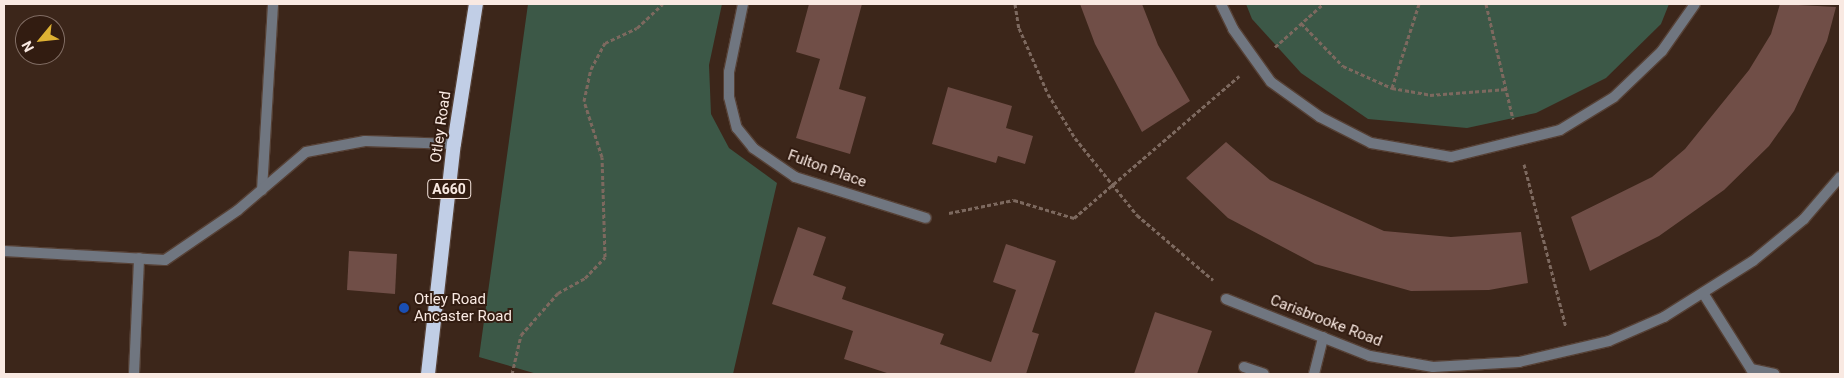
<!DOCTYPE html>
<style>
body{margin:0}
#map{position:relative;width:1844px;height:378px;overflow:hidden;background:#3c261a;font-family:Roboto,sans-serif}
div>[style]{position:absolute}
.green>*{inset:0;background:#3c5847}
.building>*{inset:0;background:#704e47}
.path>*{height:3px;margin-top:-1.5px;transform-origin:0;background:repeating-linear-gradient(90deg,#7d695f 0 4px,transparent 0 6.5px)}
.roads{filter:drop-shadow(1px 0 #564136) drop-shadow(-1px 0 #564136) drop-shadow(0 1px #564136) drop-shadow(0 -1px #564136)}
.service>*{height:10px;margin:-5px;padding:0 5px;transform-origin:5px;border-radius:5px;background:#707680}
.minor>*{height:10px;margin:-5px;padding:0 5px;transform-origin:5px;border-radius:5px;background:#707680}
.trunk>*{height:14px;margin:-7px;padding:0 7px;transform-origin:7px;border-radius:7px;background:#c1cee6}
.dots>*{width:14px;height:14px;translate:-50% -50%;box-sizing:border-box;border:2px solid #321c11;border-radius:50%}
span{translate:-50% -50%;white-space:nowrap;text-align:center;line-height:1.15;-webkit-text-stroke:4px #321c11;paint-order:stroke}
.shield-label span{padding:1px 4px;background:#321c11;border:1px solid;border-radius:4px;-webkit-text-stroke-width:0}
.shield-label{font-size:14px;color:#f9e9e2;font-weight:700}
.street-label{font-size:15px;color:#f9e9e2}
.poi-label{font-size:15px;color:#f9e9e2}
.left{translate:0 -50%;text-align:left}
.frame{position:absolute;inset:0;border:5px solid #f9e9e2;pointer-events:none}
.north{position:absolute;left:15px;top:15px;width:50px;height:50px;box-sizing:border-box;background:#321c11;border:1px solid #826e65;border-radius:50%;rotate:242deg;font-size:14px;font-weight:700;line-height:20px;text-align:center;color:#f9e9e2}
.north::after{content:'';display:block;margin:auto;width:18px;height:22px;background:#deb133;clip-path:polygon(50% 0,100% 100%,50% 72%,0 100%)}
</style>
<div id="map">
<div class="green">
<i style="clip-path:polygon(528px 4px,722px 4px,709px 65px,711px 114px,729px 148px,777px 183px,733px 374px,537px 374px,479px 357px)"></i>
<i style="clip-path:polygon(1246px 4px,1669px 4px,1661px 24px,1606px 78px,1536px 113px,1467px 128px,1368px 119px,1301px 73px,1252px 19px)"></i>
</div>
<div class="building">
<i style="clip-path:polygon(809px 4px,862px 4px,839px 89px,866px 97px,850px 154px,796px 138px,820px 59px,796px 52px)"></i>
<i style="clip-path:polygon(1080px 4px,1142px 4px,1158px 45px,1190px 101px,1142px 132px,1095px 44px)"></i>
<i style="clip-path:polygon(1780px 4px,1836px 7px,1827px 41px,1794px 111px,1769px 146px,1724px 190px,1659px 236px,1590px 271px,1571px 217px,1652px 177px,1685px 149px,1749px 70px,1771px 34px)"></i>
<i style="clip-path:polygon(948px 87px,1012px 106px,1006px 128px,1033px 136px,1025px 164px,998px 156px,996px 163px,932px 144px)"></i>
<i style="clip-path:polygon(1226px 142px,1270px 180px,1384px 231px,1451px 237px,1521px 232px,1528px 283px,1489px 290px,1411px 291px,1315px 264px,1228px 218px,1186px 178px)"></i>
<i style="clip-path:polygon(798px 227px,826px 237px,813px 275px,846px 287px,842px 299px,944px 334px,940px 344px,991px 362px,1016px 290px,993px 282px,1006px 244px,1056px 261px,1032px 332px,1039px 334px,1026px 374px,890px 374px,844px 359px,853px 331px,772px 304px)"></i>
<i style="clip-path:polygon(349px 251px,397px 254px,395px 294px,347px 290px)"></i>
<i style="clip-path:polygon(1155px 312px,1212px 331px,1197px 374px,1134px 374px)"></i>
</div>
<div class="path">
<i style="left:1015px;top:4px;width:24px;rotate:81deg"></i>
<i style="left:1019px;top:28px;width:72px;rotate:66.3deg"></i>
<i style="left:1048px;top:94px;width:52px;rotate:58.5deg"></i>
<i style="left:1075px;top:138px;width:99px;rotate:51.2deg"></i>
<i style="left:1137px;top:215px;width:100px;rotate:40.5deg"></i>
<i style="left:1486px;top:4px;width:118px;rotate:76.8deg"></i>
<i style="left:1301px;top:23px;width:60px;rotate:45.7deg"></i>
<i style="left:1343px;top:66px;width:54px;rotate:24.2deg"></i>
<i style="left:1392px;top:88px;width:39px;rotate:10deg"></i>
<i style="left:1430px;top:95px;width:77px;rotate:-4.5deg"></i>
<i style="left:1275px;top:47px;width:64px;rotate:-41.9deg"></i>
<i style="left:1392px;top:88px;width:88px;rotate:-72.2deg"></i>
<i style="left:1524px;top:164px;width:168px;rotate:75.6deg"></i>
<i style="left:949px;top:213px;width:66px;rotate:-11.3deg"></i>
<i style="left:1014px;top:200px;width:63px;rotate:16.7deg"></i>
<i style="left:1074px;top:218px;width:218px;rotate:-40.7deg"></i>
<i style="left:512px;top:374px;width:40px;rotate:-77deg"></i>
<i style="left:521px;top:335px;width:56px;rotate:-48.6deg"></i>
<i style="left:558px;top:293px;width:31px;rotate:-29deg"></i>
<i style="left:585px;top:278px;width:29px;rotate:-46deg"></i>
<i style="left:605px;top:257px;width:100px;rotate:-91.7deg"></i>
<i style="left:602px;top:157px;width:59px;rotate:-107.8deg"></i>
<i style="left:584px;top:101px;width:33px;rotate:-78deg"></i>
<i style="left:591px;top:69px;width:30px;rotate:-62deg"></i>
<i style="left:605px;top:43px;width:35px;rotate:-25deg"></i>
<i style="left:637px;top:28px;width:35px;rotate:-43deg"></i>
</div>
<div class="roads">
<div class="service">
<i style="left:262px;top:190px;width:186px;rotate:-86.6deg"></i>
<i style="left:4px;top:251px;width:161px;rotate:3.2deg"></i>
<i style="left:165px;top:260px;width:88px;rotate:-34.4deg"></i>
<i style="left:238px;top:210px;width:89px;rotate:-40.5deg"></i>
<i style="left:306px;top:152px;width:60px;rotate:-10.6deg"></i>
<i style="left:365px;top:141px;width:89px;rotate:1.9deg"></i>
<i style="left:1244px;top:367px;width:21px;rotate:19deg"></i>
<i style="left:134px;top:374px;width:116px;rotate:-87.5deg"></i>
<i style="left:1314px;top:374px;width:38px;rotate:-76deg"></i>
</div>
<div class="minor">
<i style="left:743px;top:4px;width:69px;rotate:101.6deg"></i>
<i style="left:729px;top:72px;width:25px;rotate:90deg"></i>
<i style="left:729px;top:97px;width:32px;rotate:76deg"></i>
<i style="left:737px;top:128px;width:26px;rotate:51deg"></i>
<i style="left:753px;top:148px;width:51px;rotate:34.6deg"></i>
<i style="left:795px;top:177px;width:137px;rotate:17.4deg"></i>
<i style="left:1221px;top:4px;width:28px;rotate:64deg"></i>
<i style="left:1233px;top:29px;width:65px;rotate:54.4deg"></i>
<i style="left:1271px;top:82px;width:60px;rotate:35.5deg"></i>
<i style="left:1320px;top:117px;width:57px;rotate:27deg"></i>
<i style="left:1371px;top:143px;width:81px;rotate:9.9deg"></i>
<i style="left:1451px;top:157px;width:112px;rotate:-13.9deg"></i>
<i style="left:1560px;top:130px;width:63px;rotate:-31.4deg"></i>
<i style="left:1614px;top:97px;width:66px;rotate:-43.8deg"></i>
<i style="left:1662px;top:51px;width:57px;rotate:-54.9deg"></i>
<i style="left:1703px;top:293px;width:90px;rotate:57.7deg"></i>
<i style="left:1751px;top:369px;width:24px;rotate:12deg"></i>
<i style="left:1226px;top:299px;width:155px;rotate:21.6deg"></i>
<i style="left:1370px;top:356px;width:64px;rotate:9.9deg"></i>
<i style="left:1433px;top:367px;width:86px;rotate:-3.3deg"></i>
<i style="left:1519px;top:362px;width:92px;rotate:-13.1deg"></i>
<i style="left:1609px;top:341px;width:60px;rotate:-23.6deg"></i>
<i style="left:1664px;top:317px;width:105px;rotate:-32.2deg"></i>
<i style="left:1753px;top:261px;width:66px;rotate:-39.5deg"></i>
<i style="left:1804px;top:219px;width:55px;rotate:-49.4deg"></i>
</div>
<div class="trunk">
<i style="left:428px;top:374px;width:231px;rotate:-83.6deg"></i>
<i style="left:454px;top:144px;width:142px;rotate:-81.1deg"></i>
</div>
</div>
<div class="dots">
<i style="left:404px;top:308px;background:#1a4fb4"></i>
</div>
<div class="shield-label">
<span style="left:449px;top:189px">A660</span>
</div>
<div class="street-label">
<span style="left:441px;top:127px;rotate:-82deg">Otley Road</span>
<span style="left:827px;top:169px;rotate:20deg">Fulton Place</span>
<span style="left:1326px;top:321px;rotate:21deg">Carisbrooke Road</span>
</div>
<div class="poi-label">
<span class="left" style="left:414px;top:308px">Otley Road<br>Ancaster Road</span>
</div>
<div class="frame"></div>
<div class="north">N</div>
</div>
